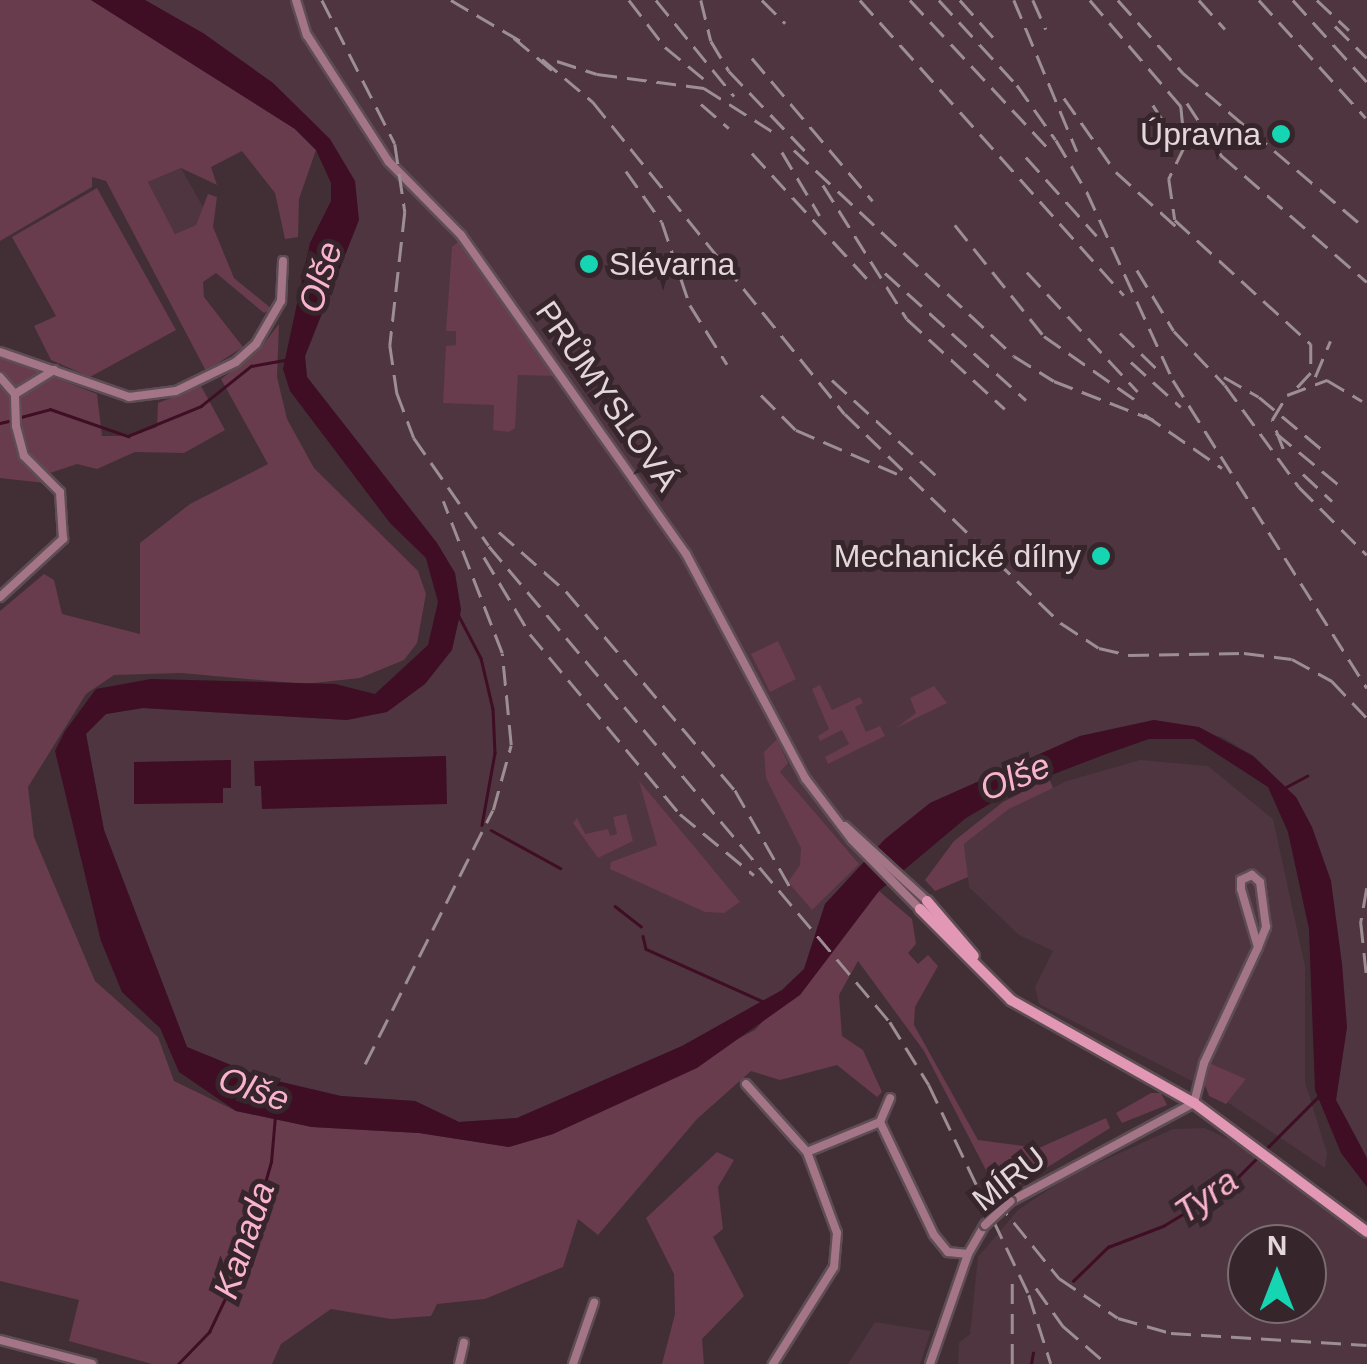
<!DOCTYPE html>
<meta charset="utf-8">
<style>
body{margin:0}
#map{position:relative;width:1367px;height:1364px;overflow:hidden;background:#412f35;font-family:Helvetica,sans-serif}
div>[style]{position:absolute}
.built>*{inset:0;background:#4e353f}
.green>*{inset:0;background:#683b4d}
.water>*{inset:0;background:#3f0d24}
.stream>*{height:2.5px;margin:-1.25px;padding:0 1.25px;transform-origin:1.25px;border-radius:1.25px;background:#3f0d24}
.roads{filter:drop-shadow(2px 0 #5e4d53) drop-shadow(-2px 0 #5e4d53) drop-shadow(0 2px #5e4d53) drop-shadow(0 -2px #5e4d53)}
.street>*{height:8px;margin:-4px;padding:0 4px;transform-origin:4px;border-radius:4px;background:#a47586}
.secondary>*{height:10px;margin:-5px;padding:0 5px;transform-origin:5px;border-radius:5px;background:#e298b4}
.rail>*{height:2.5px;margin-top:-1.25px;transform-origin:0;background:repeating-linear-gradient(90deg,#9d8e93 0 20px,transparent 0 30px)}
.bridges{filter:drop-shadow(2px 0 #5e4d53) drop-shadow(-2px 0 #5e4d53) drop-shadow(0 2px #5e4d53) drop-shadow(0 -2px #5e4d53)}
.street-bridge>*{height:8px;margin:-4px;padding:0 4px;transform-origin:4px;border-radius:4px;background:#a47586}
.dots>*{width:28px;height:28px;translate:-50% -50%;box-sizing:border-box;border:5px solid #36252b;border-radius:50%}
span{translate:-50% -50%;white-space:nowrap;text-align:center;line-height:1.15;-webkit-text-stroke:10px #36252b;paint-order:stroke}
.poi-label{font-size:32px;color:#e3d7db}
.right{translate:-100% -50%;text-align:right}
.left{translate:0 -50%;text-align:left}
.street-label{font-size:32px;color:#e3d7db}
.water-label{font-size:35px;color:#fab3cd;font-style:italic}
.north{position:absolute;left:1227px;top:1224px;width:100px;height:100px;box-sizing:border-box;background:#36252b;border:2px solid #7b6c71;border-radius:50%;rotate:0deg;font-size:28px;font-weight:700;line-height:40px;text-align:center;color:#e3d7db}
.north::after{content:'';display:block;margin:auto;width:35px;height:45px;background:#15d5b3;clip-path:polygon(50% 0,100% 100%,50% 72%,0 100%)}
</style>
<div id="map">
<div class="built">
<i style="clip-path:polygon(145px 0,1367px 0,1367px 1158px,1336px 1100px,1347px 1027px,1295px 797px,1254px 756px,1222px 737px,1153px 720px,1080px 736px,930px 803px,825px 904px,804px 969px,782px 990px,682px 1046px,517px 1118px,459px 1122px,415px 1101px,341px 1096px,260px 1077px,187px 1047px,104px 830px,86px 734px,106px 714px,143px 708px,347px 720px,425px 684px,451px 650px,461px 610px,455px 573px,437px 543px,307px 377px,305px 357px,349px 245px,355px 181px,273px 83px)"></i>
<i style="clip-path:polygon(181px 168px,203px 207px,196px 225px,175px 234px,148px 182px)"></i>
<i style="clip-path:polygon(1140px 760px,1208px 766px,1273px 819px,1305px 966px,1305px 1082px,1327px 1153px,1325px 1168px,1208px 1089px,1039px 1004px,1035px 987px,1053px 951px,1019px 935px,969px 887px,964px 844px,1009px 809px,1067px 781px)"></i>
<i style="clip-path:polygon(evenodd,1204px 1128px,1233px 1141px,1367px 1240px,1367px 1364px,958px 1364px,959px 1343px,970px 1334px,978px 1257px,1018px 1210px,1069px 1176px,1173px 1129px,1204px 1128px,1247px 1244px,1307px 1244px,1307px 1304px,1247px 1304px,1247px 1244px)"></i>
<i style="clip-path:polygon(875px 1322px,931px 1331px,920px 1364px,848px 1364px)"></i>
</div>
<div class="green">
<i style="clip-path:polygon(0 0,91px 0,295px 129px,316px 150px,299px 199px,298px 237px,285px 239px,275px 193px,242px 151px,211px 167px,217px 185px,181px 168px,148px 182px,175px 234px,196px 225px,208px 194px,217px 197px,213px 227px,234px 278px,272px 309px,264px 313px,216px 273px,203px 282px,204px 297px,243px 347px,206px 371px,106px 181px,92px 177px,92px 187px,0 241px)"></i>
<i style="clip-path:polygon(97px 188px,176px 330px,90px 377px,51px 360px,34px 326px,56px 316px,12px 237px)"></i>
<i style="clip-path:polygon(459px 241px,554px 376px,518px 375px,515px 428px,509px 432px,493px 430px,494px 405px,443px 403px,446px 346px,456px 345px,456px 331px,446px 331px,452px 247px)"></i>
<i style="clip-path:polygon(279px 324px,277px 377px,287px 419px,314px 468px,418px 571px,426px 594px,417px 643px,404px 660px,360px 678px,305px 684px,181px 673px,114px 675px,86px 694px,28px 787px,34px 837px,95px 981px,158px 1037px,174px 1081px,236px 1111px,312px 1127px,419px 1133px,509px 1147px,553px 1134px,755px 1030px,879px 891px,912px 919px,916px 944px,908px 953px,918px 964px,928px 955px,938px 966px,915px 1007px,914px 1025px,978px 1140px,1039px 1148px,1106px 1118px,1110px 1128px,1000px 1197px,924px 1051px,858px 961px,839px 995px,842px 1036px,863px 1050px,882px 1092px,877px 1097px,837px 1065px,780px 1080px,751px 1071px,697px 1119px,598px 1235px,578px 1219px,563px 1267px,485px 1299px,437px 1304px,431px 1316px,391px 1319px,331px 1309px,281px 1344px,272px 1364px,152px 1364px,69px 1341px,79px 1300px,0 1281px,0 611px,44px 574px,54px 580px,62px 614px,140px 634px,140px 543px,190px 504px,268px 464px,221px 379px,258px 351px)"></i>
<i style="clip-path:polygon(0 356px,97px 394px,102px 436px,132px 436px,157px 427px,158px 403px,201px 386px,225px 430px,184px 453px,135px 452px,97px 469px,77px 464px,50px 473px,32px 459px,19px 418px,11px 422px,17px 453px,45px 483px,0 478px)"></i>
<i style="clip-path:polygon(778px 641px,796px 679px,770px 692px,751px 654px)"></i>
<i style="clip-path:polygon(820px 685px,832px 710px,860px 697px,863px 703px,855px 707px,866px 732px,880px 726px,885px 736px,828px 764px,825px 757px,849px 744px,842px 730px,820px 741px,818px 736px,829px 729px,812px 689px)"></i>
<i style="clip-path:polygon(934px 686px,947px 703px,896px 728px,916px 713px,910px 698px)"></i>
<i style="clip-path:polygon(777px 739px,788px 763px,780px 772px,859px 864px,812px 910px,788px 882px,800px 865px,801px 848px,766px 778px,764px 752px)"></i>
<i style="clip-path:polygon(1049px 778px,1053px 788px,1009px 809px,964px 844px,968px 877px,935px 891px,925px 880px,954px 841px,1003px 802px)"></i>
<i style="clip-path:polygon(639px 781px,698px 851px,740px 902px,724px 913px,705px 912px,610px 869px,611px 862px,657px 845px)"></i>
<i style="clip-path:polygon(626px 814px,633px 841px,598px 858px,573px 823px,577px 818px,585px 834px,608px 829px,610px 836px,617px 834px,613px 817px)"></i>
<i style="clip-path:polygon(1209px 1063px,1246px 1079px,1226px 1104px,1209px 1096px,1203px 1079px)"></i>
<i style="clip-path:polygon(1151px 1093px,1161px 1093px,1167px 1105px,1122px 1123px,1116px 1113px)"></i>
<i style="clip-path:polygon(717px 1152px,734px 1160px,718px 1187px,723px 1229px,713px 1237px,744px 1296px,702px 1339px,704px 1364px,662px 1364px,675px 1314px,674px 1274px,646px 1218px)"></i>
</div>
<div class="water">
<i style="clip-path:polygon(91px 0,145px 0,203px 33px,273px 83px,330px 139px,355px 181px,359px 220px,305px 356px,307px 377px,437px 543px,455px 573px,461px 610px,452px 650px,425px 684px,387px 712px,347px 720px,143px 708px,106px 714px,86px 734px,104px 830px,187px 1047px,260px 1077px,341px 1096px,415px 1101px,459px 1122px,517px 1118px,682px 1046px,782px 990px,804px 969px,825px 904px,885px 839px,930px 803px,1080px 736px,1154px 720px,1199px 727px,1253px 756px,1296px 797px,1312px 827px,1331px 881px,1342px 964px,1347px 1027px,1336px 1100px,1367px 1158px,1367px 1187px,1341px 1153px,1315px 1090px,1309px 929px,1288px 832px,1268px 787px,1194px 739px,1149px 739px,1106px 754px,1015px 789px,966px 818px,879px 891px,800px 995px,697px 1068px,553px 1134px,509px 1147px,419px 1133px,312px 1127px,236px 1111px,179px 1072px,160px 1028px,122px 992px,101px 941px,55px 751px,65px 731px,96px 689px,151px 679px,335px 684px,375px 694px,428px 645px,438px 602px,426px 558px,390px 523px,290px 391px,283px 369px,310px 243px,331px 201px,331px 183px,316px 150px,295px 129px)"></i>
<i style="clip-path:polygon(446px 756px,447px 804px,262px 809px,261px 786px,255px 786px,254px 761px)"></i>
<i style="clip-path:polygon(231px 760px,231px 788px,223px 788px,223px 803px,134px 804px,134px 762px)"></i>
</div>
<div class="stream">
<i style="left:21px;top:417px;width:30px;rotate:-15deg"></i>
<i style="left:50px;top:409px;width:83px;rotate:19.1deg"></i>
<i style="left:128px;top:436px;width:79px;rotate:-22.3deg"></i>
<i style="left:201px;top:406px;width:64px;rotate:-38.7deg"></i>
<i style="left:251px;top:366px;width:35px;rotate:-10deg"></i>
<i style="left:0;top:423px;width:13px;rotate:-13deg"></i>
<i style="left:459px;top:616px;width:47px;rotate:62.4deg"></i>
<i style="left:481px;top:658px;width:52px;rotate:76.8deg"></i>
<i style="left:493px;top:709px;width:44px;rotate:87.4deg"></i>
<i style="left:495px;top:753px;width:73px;rotate:100.2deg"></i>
<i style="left:1286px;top:787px;width:24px;rotate:-28deg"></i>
<i style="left:491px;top:830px;width:79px;rotate:28.8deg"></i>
<i style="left:615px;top:906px;width:33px;rotate:38deg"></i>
<i style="left:643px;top:936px;width:13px;rotate:77deg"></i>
<i style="left:646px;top:949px;width:127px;rotate:24.1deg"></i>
<i style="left:1265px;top:1150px;width:78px;rotate:-45deg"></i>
<i style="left:1073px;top:1281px;width:49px;rotate:-44.2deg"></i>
<i style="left:1108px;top:1247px;width:59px;rotate:-20.9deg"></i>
<i style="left:1163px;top:1226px;width:76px;rotate:-31deg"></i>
<i style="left:1228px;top:1187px;width:45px;rotate:-45deg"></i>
<i style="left:178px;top:1364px;width:45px;rotate:-45.9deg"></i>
<i style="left:209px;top:1332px;width:76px;rotate:-64.4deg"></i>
<i style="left:242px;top:1263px;width:105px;rotate:-74deg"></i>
<i style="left:271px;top:1162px;width:46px;rotate:-85deg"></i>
<i style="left:1031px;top:1364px;width:11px;rotate:-80deg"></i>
</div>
<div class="roads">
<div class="street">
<i style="left:296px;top:0;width:37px;rotate:73deg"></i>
<i style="left:307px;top:35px;width:151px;rotate:57.2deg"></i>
<i style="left:389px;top:162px;width:103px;rotate:45.4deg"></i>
<i style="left:461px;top:235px;width:390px;rotate:54.8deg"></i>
<i style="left:686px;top:554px;width:254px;rotate:62deg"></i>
<i style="left:805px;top:778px;width:78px;rotate:52.8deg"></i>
<i style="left:852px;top:840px;width:97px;rotate:45.4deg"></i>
<i style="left:0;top:352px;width:137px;rotate:19.2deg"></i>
<i style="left:129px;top:397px;width:47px;rotate:-7.3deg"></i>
<i style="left:176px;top:391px;width:67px;rotate:-25.8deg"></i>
<i style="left:236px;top:362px;width:27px;rotate:-42deg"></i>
<i style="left:256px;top:344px;width:50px;rotate:-59.8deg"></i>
<i style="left:281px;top:301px;width:40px;rotate:-87.1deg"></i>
<i style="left:0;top:377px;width:23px;rotate:49deg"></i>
<i style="left:0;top:597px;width:86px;rotate:-42.6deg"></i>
<i style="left:63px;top:539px;width:47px;rotate:-93.7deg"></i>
<i style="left:60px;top:492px;width:51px;rotate:-135deg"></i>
<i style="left:24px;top:456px;width:31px;rotate:-105deg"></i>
<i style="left:16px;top:426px;width:32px;rotate:-92deg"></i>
<i style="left:15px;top:394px;width:46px;rotate:-31.6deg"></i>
<i style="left:845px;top:826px;width:111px;rotate:42.4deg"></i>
<i style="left:746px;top:1084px;width:91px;rotate:48.1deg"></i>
<i style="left:807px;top:1152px;width:86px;rotate:69.7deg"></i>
<i style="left:837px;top:1233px;width:34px;rotate:95deg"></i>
<i style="left:834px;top:1267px;width:115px;rotate:122.2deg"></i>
<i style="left:880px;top:1122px;width:26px;rotate:-67deg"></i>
<i style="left:807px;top:1152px;width:79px;rotate:-22.3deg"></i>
<i style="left:880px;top:1122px;width:125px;rotate:64.5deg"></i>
<i style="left:934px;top:1235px;width:22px;rotate:51deg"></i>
<i style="left:948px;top:1252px;width:20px;rotate:6deg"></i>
<i style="left:1011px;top:1201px;width:208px;rotate:-28.2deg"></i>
<i style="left:1194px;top:1103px;width:41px;rotate:-76deg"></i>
<i style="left:1204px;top:1063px;width:128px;rotate:-65deg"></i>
<i style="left:1258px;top:947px;width:22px;rotate:-68deg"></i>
<i style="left:1266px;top:927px;width:45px;rotate:-97.6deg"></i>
<i style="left:1260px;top:882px;width:11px;rotate:-139deg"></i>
<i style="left:1252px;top:875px;width:12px;rotate:156deg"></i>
<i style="left:1241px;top:880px;width:9px;rotate:90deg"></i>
<i style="left:1241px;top:889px;width:60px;rotate:73.7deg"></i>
<i style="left:0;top:1340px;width:95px;rotate:14.6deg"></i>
<i style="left:459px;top:1364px;width:22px;rotate:-77deg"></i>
<i style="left:573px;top:1364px;width:65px;rotate:-71deg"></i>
<i style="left:930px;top:1364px;width:116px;rotate:-70.9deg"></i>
<i style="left:968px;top:1254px;width:34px;rotate:-60deg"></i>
</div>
<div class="secondary">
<i style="left:927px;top:901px;width:72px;rotate:49.5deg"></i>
<i style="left:920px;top:909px;width:129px;rotate:45deg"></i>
<i style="left:1011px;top:1000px;width:210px;rotate:29.4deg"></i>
<i style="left:1194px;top:1103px;width:216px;rotate:36.7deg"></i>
</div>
</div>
<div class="rail">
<i style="left:322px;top:0;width:161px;rotate:63.1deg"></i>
<i style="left:395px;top:144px;width:69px;rotate:81.6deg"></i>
<i style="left:405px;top:212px;width:134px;rotate:96.4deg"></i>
<i style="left:390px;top:345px;width:49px;rotate:81.7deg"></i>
<i style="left:397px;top:393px;width:48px;rotate:69.3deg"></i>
<i style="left:414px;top:438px;width:131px;rotate:55.2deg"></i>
<i style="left:489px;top:546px;width:622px;rotate:49.89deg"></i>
<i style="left:890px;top:1022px;width:74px;rotate:58.2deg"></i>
<i style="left:929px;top:1085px;width:233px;rotate:64.5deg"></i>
<i style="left:1029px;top:1295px;width:72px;rotate:72.3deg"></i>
<i style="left:451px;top:0;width:87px;rotate:30.4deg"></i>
<i style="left:629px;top:0;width:59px;rotate:52.5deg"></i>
<i style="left:665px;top:47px;width:50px;rotate:39.4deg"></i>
<i style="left:656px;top:0;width:124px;rotate:50.9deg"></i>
<i style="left:701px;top:0;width:42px;rotate:76.3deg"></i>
<i style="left:711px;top:41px;width:35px;rotate:59deg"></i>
<i style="left:729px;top:71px;width:117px;rotate:46.4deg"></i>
<i style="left:762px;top:0;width:33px;rotate:45deg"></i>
<i style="left:860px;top:0;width:396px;rotate:48.2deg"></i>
<i style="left:910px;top:0;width:201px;rotate:47deg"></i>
<i style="left:939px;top:0;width:115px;rotate:47.5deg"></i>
<i style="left:1017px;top:85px;width:67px;rotate:54.7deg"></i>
<i style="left:1056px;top:140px;width:61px;rotate:59.2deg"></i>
<i style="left:1087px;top:192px;width:207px;rotate:65.4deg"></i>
<i style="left:1173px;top:380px;width:364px;rotate:57.8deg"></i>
<i style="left:960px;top:0;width:50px;rotate:48.3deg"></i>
<i style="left:1014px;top:0;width:164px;rotate:67.4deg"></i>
<i style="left:1033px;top:0;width:32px;rotate:66deg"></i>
<i style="left:1090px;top:0;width:140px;rotate:49.4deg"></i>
<i style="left:1181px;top:106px;width:40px;rotate:84.3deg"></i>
<i style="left:1185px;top:146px;width:37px;rotate:116deg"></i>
<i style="left:1169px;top:179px;width:41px;rotate:81.7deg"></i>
<i style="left:1175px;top:220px;width:184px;rotate:42.4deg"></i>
<i style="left:1311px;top:344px;width:29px;rotate:90deg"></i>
<i style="left:1311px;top:373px;width:25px;rotate:133deg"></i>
<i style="left:1118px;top:0;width:98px;rotate:48.3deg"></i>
<i style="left:1183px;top:73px;width:230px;rotate:40.4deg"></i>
<i style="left:1199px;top:0;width:39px;rotate:48deg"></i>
<i style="left:1259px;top:0;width:159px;rotate:47.8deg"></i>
<i style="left:1293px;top:0;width:110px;rotate:47.9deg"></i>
<i style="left:1317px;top:0;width:44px;rotate:43.2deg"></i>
<i style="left:1335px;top:26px;width:45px;rotate:45deg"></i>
<i style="left:514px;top:38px;width:50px;rotate:40.1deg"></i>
<i style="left:752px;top:58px;width:187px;rotate:49.8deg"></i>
<i style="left:542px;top:59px;width:67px;rotate:40.1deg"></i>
<i style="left:593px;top:102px;width:401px;rotate:51.1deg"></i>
<i style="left:845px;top:414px;width:301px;rotate:44.1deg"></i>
<i style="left:1061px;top:623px;width:45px;rotate:33.3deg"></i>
<i style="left:1099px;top:648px;width:31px;rotate:13deg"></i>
<i style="left:1129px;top:655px;width:115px;rotate:-1deg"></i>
<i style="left:1244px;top:653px;width:48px;rotate:7.1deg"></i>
<i style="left:1292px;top:659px;width:46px;rotate:28.8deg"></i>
<i style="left:1332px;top:681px;width:51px;rotate:46.6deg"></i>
<i style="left:557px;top:61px;width:42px;rotate:18deg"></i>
<i style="left:597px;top:74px;width:108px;rotate:7.5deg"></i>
<i style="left:704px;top:88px;width:84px;rotate:32.4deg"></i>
<i style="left:1064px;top:98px;width:90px;rotate:54.9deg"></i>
<i style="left:1116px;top:172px;width:85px;rotate:42.1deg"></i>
<i style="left:1187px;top:103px;width:64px;rotate:56.6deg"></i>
<i style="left:1222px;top:156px;width:192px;rotate:41deg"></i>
<i style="left:701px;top:104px;width:37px;rotate:41deg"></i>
<i style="left:1153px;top:105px;width:52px;rotate:57.5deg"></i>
<i style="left:794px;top:150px;width:301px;rotate:43.1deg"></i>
<i style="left:1014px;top:356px;width:47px;rotate:32deg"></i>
<i style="left:1054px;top:381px;width:107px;rotate:21.3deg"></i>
<i style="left:782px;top:152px;width:74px;rotate:59.3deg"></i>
<i style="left:752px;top:153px;width:180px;rotate:47.5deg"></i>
<i style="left:1026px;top:157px;width:106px;rotate:48.1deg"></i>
<i style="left:626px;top:171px;width:62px;rotate:54.8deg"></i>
<i style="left:662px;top:222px;width:88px;rotate:71.4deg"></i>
<i style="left:690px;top:305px;width:70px;rotate:57.9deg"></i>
<i style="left:823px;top:185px;width:158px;rotate:57.9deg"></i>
<i style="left:907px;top:319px;width:133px;rotate:42.6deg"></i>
<i style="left:955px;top:225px;width:142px;rotate:51.3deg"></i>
<i style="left:1044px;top:336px;width:117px;rotate:34.9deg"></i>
<i style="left:1137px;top:270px;width:71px;rotate:58.8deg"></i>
<i style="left:1174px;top:331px;width:74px;rotate:46.6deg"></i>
<i style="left:1225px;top:385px;width:126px;rotate:54deg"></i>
<i style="left:1299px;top:487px;width:96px;rotate:45deg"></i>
<i style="left:1027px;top:272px;width:163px;rotate:47.2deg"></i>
<i style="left:885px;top:273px;width:190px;rotate:42deg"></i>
<i style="left:1120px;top:333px;width:50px;rotate:44.2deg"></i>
<i style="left:1131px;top:362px;width:67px;rotate:42deg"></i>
<i style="left:1224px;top:377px;width:40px;rotate:29.7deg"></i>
<i style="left:1259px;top:397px;width:86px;rotate:39.8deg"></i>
<i style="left:1315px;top:377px;width:39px;rotate:-67deg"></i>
<i style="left:832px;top:380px;width:147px;rotate:42.5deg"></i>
<i style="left:761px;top:395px;width:49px;rotate:45deg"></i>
<i style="left:796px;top:430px;width:113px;rotate:23.4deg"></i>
<i style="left:1144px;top:414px;width:95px;rotate:34.7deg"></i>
<i style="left:1276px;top:433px;width:82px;rotate:39.5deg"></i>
<i style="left:1283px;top:449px;width:31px;rotate:-111deg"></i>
<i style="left:1272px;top:420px;width:29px;rotate:-59deg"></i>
<i style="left:1287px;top:395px;width:43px;rotate:-20.6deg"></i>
<i style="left:1327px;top:380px;width:41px;rotate:31deg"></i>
<i style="left:1303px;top:474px;width:40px;rotate:43deg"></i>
<i style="left:499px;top:532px;width:89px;rotate:41.4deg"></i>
<i style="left:566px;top:591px;width:261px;rotate:49.7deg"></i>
<i style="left:735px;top:790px;width:112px;rotate:60.4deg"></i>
<i style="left:484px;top:557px;width:90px;rotate:59.1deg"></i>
<i style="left:530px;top:634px;width:234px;rotate:50.2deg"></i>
<i style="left:680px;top:814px;width:96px;rotate:39.5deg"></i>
<i style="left:1367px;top:888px;width:36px;rotate:100deg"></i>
<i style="left:1361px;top:923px;width:56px;rotate:83.9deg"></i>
<i style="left:365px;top:1064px;width:284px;rotate:-63.3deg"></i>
<i style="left:493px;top:810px;width:67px;rotate:-74.5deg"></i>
<i style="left:511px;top:745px;width:92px;rotate:-95.6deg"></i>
<i style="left:502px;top:653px;width:163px;rotate:-111.2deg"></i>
<i style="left:995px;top:1199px;width:102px;rotate:51deg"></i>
<i style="left:1059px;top:1278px;width:71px;rotate:34.1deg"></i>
<i style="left:1118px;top:1318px;width:55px;rotate:15.8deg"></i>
<i style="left:1171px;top:1333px;width:196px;rotate:3.5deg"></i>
<i style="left:1036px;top:1288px;width:47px;rotate:54.6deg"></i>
<i style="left:1063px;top:1326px;width:58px;rotate:40.8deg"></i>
<i style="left:1012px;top:1364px;width:90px;rotate:-90deg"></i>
</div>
<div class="bridges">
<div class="street-bridge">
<i style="left:985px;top:1225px;width:35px;rotate:-43deg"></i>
</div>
</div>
<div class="dots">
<i style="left:1281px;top:134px;background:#15d5b3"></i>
<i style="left:589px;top:264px;background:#15d5b3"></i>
<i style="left:1101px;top:556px;background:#15d5b3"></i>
</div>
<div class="poi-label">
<span class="right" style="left:1261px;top:134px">Úpravna</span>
<span class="left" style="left:609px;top:264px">Slévarna</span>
<span class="right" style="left:1081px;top:556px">Mechanické dílny</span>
</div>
<div class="street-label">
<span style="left:607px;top:396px;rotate:55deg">PRŮMYSLOVÁ</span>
<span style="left:1009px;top:1179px;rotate:-38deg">MÍRU</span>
</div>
<div class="water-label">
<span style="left:320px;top:277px;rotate:-72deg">Olše</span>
<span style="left:1015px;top:777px;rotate:-22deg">Olše</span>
<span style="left:254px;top:1089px;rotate:19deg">Olše</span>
<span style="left:1206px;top:1196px;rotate:-35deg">Tyra</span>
<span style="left:244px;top:1240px;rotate:-71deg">Kanada</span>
</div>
<div class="north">N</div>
</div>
